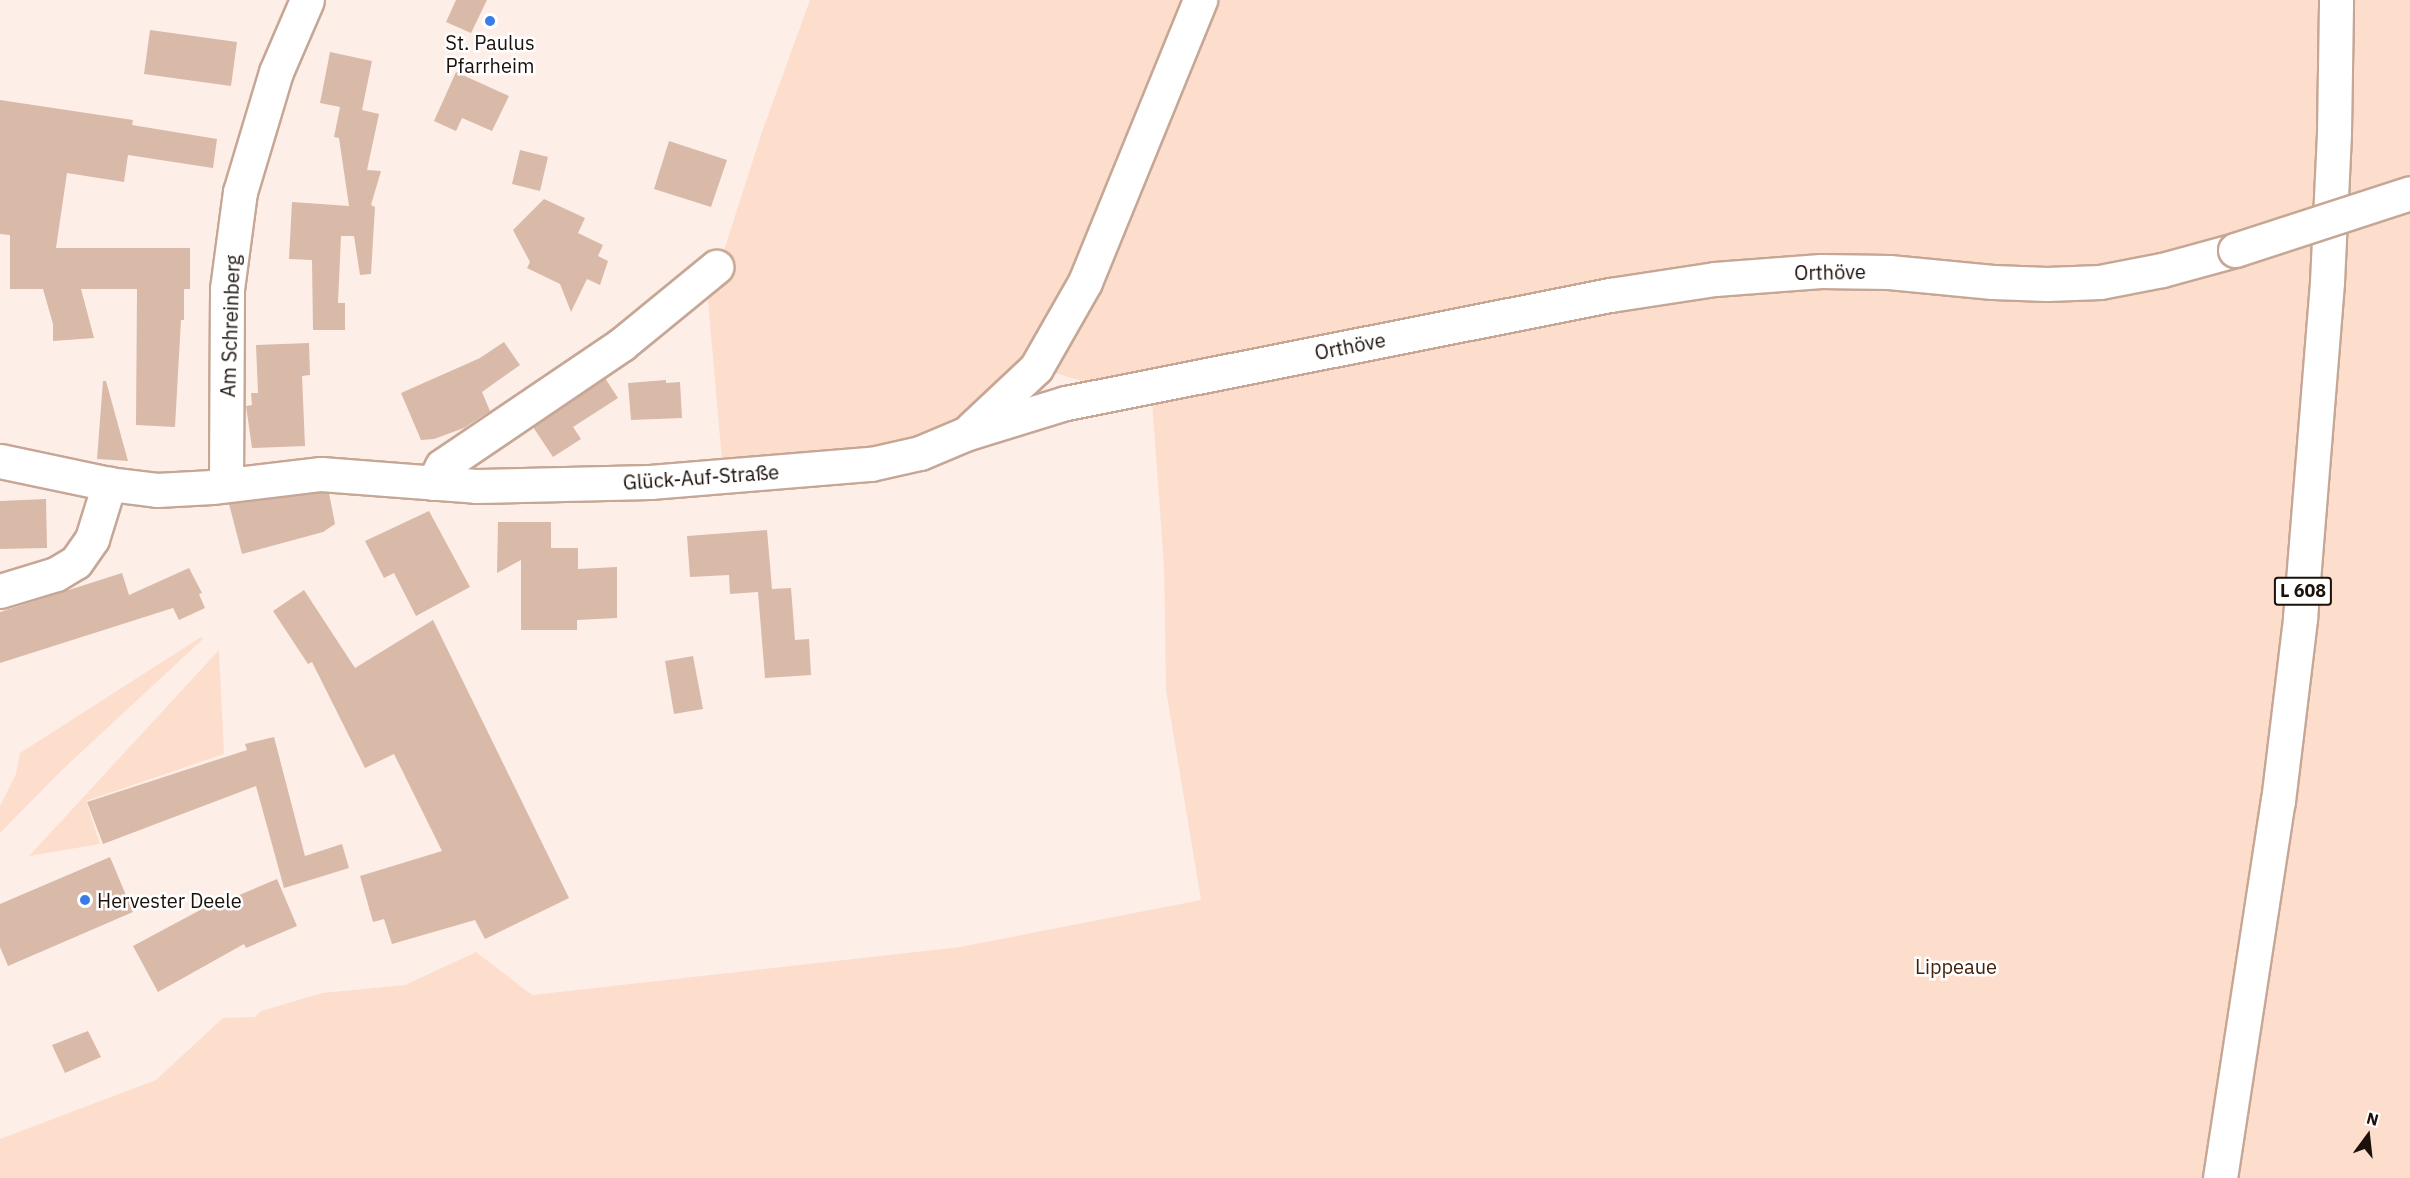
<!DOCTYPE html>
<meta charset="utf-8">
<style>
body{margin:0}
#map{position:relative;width:2410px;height:1178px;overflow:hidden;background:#fdefe8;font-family:"IBM Plex Sans",sans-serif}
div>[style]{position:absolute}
.green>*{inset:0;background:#fddecc}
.building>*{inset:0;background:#d9b9a8}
.roads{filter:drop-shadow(2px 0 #c6a796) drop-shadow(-2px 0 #c6a796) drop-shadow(0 2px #c6a796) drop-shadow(0 -2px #c6a796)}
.minor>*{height:33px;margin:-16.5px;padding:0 16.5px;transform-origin:16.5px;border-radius:16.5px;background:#fff}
.major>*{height:33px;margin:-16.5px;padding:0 16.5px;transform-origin:16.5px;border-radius:16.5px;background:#fff}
.bridges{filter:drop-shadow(2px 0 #c6a796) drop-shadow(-2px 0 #c6a796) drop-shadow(0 2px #c6a796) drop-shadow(0 -2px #c6a796)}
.minor-bridge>*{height:33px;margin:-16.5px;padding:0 16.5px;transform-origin:16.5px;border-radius:16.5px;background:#fff}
.dots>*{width:16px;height:16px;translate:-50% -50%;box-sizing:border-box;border:3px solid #fff;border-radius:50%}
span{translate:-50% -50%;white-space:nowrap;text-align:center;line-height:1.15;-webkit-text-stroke:5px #fff;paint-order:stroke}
.shield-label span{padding:2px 4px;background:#fff;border:2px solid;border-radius:4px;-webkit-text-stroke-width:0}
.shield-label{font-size:18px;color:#1b100a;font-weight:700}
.poi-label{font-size:20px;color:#1b100a}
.left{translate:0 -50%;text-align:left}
.street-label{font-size:20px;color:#1b100a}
.park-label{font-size:20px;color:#44210b}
.north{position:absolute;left:2338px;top:1106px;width:60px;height:60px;-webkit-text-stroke:4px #fff;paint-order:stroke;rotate:15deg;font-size:16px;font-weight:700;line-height:24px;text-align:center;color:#1b100a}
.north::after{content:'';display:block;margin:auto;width:21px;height:27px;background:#1b100a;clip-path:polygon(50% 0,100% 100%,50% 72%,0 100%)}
</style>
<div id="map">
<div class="green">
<i style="clip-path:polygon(810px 0,1189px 0,1076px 279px,1024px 362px,958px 422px,889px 447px,722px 461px,708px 300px,762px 132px)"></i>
<i style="clip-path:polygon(1211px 0,2410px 0,2410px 1178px,0 1178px,0 1139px,156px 1080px,223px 1018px,255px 1017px,261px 1011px,322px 993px,405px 985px,476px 952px,532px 995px,960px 947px,1201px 900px,1166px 690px,1164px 566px,1152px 401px,1051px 372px)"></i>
<i style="clip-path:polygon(201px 637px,203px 639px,62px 770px,0 833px,0 806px,16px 774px,20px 753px)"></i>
<i style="clip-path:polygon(219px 650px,224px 754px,86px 801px,100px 844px,29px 856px)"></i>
</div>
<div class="building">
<i style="clip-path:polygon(456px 0,487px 0,471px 33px,446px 22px)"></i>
<i style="clip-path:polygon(150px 30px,237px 42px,231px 86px,144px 74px)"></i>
<i style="clip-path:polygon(330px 52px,372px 61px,362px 110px,379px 114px,367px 170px,381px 171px,371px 205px,375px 207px,371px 274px,360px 275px,354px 236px,341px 236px,338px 303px,345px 303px,345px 330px,313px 330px,312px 260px,289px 259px,292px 202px,349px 206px,339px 138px,334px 137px,340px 107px,320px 103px)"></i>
<i style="clip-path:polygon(456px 72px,509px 96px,492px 131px,462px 118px,456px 131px,434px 121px)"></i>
<i style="clip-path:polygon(0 100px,133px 120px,132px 125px,217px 139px,213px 168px,128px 155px,124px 182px,67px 173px,56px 248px,190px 248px,190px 289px,184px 289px,184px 320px,181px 320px,175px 427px,136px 425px,137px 289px,81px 289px,94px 338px,53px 341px,53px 324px,43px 289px,10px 289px,10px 235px,0 234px)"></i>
<i style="clip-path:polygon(669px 141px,727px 160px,711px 207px,654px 189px)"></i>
<i style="clip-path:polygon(520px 150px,548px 157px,540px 191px,512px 184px)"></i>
<i style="clip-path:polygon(544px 199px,585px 218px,578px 233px,603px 245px,598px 256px,608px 261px,600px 285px,587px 279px,571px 312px,560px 284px,527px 268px,530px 262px,513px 230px)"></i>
<i style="clip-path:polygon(504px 342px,520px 365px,482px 392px,490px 411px,464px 428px,434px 439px,421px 440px,401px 393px,480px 358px)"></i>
<i style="clip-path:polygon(309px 343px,310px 375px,302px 376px,305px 446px,252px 448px,246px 406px,252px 405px,251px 393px,258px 393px,256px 345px)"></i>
<i style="clip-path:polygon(605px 378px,618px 398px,573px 427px,581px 439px,553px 457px,533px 427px)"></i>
<i style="clip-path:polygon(666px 380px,666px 383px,680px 382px,682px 418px,631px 420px,628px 383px)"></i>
<i style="clip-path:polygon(103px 381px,106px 381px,128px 461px,97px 459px)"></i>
<i style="clip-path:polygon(321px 493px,329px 493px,335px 524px,323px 532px,242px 554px,229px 504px)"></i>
<i style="clip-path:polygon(46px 499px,47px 548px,0 549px,0 501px)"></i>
<i style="clip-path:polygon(429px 511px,470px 587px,416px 616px,394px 573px,384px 578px,365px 541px)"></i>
<i style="clip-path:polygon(498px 522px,551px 522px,551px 548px,578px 548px,578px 569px,617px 567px,617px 618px,577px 620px,577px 630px,521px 630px,521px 560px,497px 573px)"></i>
<i style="clip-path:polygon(767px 530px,772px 589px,791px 588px,795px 640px,809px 639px,811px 675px,765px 678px,758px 592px,730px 594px,729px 575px,690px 577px,687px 536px)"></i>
<i style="clip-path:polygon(189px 568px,202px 593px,199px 594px,205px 608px,179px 620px,173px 608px,0 663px,0 612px,122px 573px,129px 595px)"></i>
<i style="clip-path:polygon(304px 590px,355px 668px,433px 620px,569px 898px,485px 939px,475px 920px,392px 944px,384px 919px,373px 922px,360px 876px,442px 851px,394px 754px,365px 768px,312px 662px,308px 664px,273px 611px)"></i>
<i style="clip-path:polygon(693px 656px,703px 709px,674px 714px,665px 661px)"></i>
<i style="clip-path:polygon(274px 737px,305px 856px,342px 844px,349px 868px,284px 888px,256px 786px,103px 844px,87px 802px,247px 750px,245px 744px)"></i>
<i style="clip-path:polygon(110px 857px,133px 912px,8px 966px,0 947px,0 904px)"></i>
<i style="clip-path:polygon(277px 879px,297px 926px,246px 948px,244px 944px,158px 992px,133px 946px,217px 901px,218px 904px)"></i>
<i style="clip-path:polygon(88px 1031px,101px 1057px,65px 1073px,52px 1045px)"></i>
</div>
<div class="roads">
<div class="minor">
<i style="left:971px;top:429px;width:89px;rotate:-43.2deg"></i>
<i style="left:1036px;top:368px;width:99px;rotate:-60.3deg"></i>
<i style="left:1085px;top:282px;width:305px;rotate:-67.8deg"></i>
<i style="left:0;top:461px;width:111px;rotate:11.9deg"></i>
<i style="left:109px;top:484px;width:48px;rotate:7.1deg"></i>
<i style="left:157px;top:490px;width:55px;rotate:-3.1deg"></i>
<i style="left:212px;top:487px;width:110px;rotate:-6.8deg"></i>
<i style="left:321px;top:474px;width:155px;rotate:4.4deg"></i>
<i style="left:476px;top:486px;width:174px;rotate:-1.3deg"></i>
<i style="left:650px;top:482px;width:222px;rotate:-4.7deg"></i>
<i style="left:871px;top:464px;width:50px;rotate:-12.7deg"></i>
<i style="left:920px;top:453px;width:49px;rotate:-22.9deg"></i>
<i style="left:965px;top:434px;width:106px;rotate:-17.1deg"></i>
<i style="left:1066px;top:403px;width:555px;rotate:-11.23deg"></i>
<i style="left:1610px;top:295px;width:106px;rotate:-8.7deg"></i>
<i style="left:1715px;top:279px;width:106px;rotate:-4.3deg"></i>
<i style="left:1821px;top:271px;width:68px;rotate:0.8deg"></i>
<i style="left:1889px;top:272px;width:104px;rotate:5.5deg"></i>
<i style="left:1993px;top:282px;width:54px;rotate:2.1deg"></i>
<i style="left:2047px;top:284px;width:53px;rotate:-2.2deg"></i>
<i style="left:2100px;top:282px;width:63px;rotate:-11deg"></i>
<i style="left:2162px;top:270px;width:76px;rotate:-15.3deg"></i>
<i style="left:433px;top:483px;width:19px;rotate:-62deg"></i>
<i style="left:442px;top:466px;width:217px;rotate:-34.1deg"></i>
<i style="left:622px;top:344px;width:122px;rotate:-39.3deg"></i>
<i style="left:226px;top:484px;width:195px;rotate:-89.7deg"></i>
<i style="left:227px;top:289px;width:98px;rotate:-82.4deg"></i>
<i style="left:240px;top:192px;width:125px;rotate:-73.3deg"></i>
<i style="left:276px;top:72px;width:78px;rotate:-66.7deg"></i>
<i style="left:0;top:591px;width:59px;rotate:-16.9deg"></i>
<i style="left:56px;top:574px;width:23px;rotate:-31deg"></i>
<i style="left:76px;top:562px;width:28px;rotate:-55deg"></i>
<i style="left:92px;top:539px;width:58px;rotate:-72.8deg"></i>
</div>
<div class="major">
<i style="left:2220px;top:1178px;width:381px;rotate:-81.3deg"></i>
<i style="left:2278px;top:801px;width:184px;rotate:-83.1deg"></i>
<i style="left:2300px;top:618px;width:337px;rotate:-85.4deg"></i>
<i style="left:2327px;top:282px;width:150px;rotate:-87.3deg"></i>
<i style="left:2334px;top:132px;width:132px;rotate:-89.1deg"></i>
</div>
</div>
<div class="bridges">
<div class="minor-bridge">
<i style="left:2235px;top:250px;width:184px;rotate:-18deg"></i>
</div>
</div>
<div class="dots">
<i style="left:490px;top:21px;background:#397be9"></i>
<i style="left:85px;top:900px;background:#397be9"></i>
</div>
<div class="shield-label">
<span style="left:2303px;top:591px">L 608</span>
</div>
<div class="poi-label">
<span style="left:490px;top:54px">St. Paulus<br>Pfarrheim</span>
<span class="left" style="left:97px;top:900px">Hervester Deele</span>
</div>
<div class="street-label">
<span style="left:1830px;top:272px;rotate:-1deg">Orthöve</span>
<span style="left:230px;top:326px;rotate:-88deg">Am Schreinberg</span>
<span style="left:1350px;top:346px;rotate:-11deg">Orthöve</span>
<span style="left:701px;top:477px;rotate:-4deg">Glück-Auf-Straße</span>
</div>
<div class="park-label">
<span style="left:1956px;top:966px">Lippeaue</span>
</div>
<div class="north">N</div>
</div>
